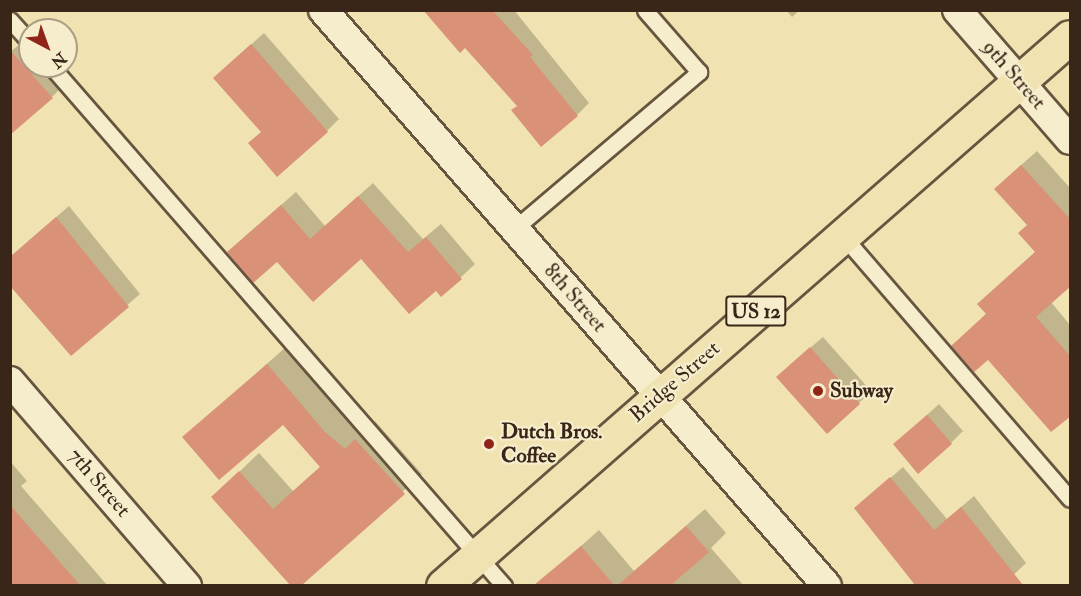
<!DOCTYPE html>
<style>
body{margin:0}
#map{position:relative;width:1081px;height:596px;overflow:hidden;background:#f1e3b1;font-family:"IM FELL Double Pica",serif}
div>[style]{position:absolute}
.shadow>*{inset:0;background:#0003}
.building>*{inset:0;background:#d99178}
.roads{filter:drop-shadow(2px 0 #67553f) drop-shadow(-2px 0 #67553f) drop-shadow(0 2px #67553f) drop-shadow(0 -2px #67553f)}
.lane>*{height:15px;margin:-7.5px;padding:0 7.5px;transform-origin:7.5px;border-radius:7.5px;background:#f6edcc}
.street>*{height:28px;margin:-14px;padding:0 14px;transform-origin:14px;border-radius:14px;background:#f6edcc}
.highway>*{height:33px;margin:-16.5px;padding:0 16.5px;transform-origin:16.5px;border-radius:16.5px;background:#f1e3b1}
.dots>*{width:16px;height:16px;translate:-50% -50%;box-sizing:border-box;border:3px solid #f6edcc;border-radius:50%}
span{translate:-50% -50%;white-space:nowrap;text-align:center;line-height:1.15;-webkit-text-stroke:4.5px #f6edcc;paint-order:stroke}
.shield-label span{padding:2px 4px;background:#f6edcc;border:2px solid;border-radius:4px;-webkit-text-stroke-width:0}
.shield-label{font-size:20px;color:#392619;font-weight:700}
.street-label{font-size:21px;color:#392619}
.poi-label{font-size:21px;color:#392619;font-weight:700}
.left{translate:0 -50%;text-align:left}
.frame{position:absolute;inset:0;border:12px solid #392619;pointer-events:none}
.north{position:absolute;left:18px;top:18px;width:60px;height:60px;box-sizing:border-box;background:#f6edcc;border:2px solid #aa9d84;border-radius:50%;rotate:139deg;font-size:16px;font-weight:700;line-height:24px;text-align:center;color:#392619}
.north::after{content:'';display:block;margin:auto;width:21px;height:27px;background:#8f2418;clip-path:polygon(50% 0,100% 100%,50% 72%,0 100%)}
</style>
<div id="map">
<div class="shadow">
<i style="clip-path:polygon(425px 10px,514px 10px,589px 103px,577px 115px,519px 105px,465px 46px)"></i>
<i style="clip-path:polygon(786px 10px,800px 10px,792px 17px)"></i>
<i style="clip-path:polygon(264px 33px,339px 119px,327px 131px,262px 132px,227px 66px)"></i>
<i style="clip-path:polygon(25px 40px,30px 47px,30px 66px,47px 66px,64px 85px,52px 97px,10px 52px)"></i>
<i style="clip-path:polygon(1037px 151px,1070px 188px,1070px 284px,1051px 302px,1070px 325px,1070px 414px,988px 357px,953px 346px,987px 313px,1036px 251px,1011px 174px)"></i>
<i style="clip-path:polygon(373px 183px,423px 239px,441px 224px,475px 264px,442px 295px,436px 289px,362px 257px,278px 260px,243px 238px,296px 192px,325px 226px)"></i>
<i style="clip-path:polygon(69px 206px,140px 294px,71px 354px,10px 257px)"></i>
<i style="clip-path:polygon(823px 337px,871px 391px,859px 403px,790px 365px)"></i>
<i style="clip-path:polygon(287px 346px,365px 431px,375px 421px,422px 474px,300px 586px,292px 586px,213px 497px,259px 453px,293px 491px,321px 466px,283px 423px,184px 437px)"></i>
<i style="clip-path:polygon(939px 404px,963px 431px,951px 443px,907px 433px)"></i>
<i style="clip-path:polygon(10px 461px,27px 481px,21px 486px,108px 586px,10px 586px)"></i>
<i style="clip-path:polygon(903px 467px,947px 519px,974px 496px,1026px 563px,1002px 586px,918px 586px,856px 508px)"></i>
<i style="clip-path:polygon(705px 509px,726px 533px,711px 548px,744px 586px,554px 586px,546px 577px,599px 530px,634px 571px)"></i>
</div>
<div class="building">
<i style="clip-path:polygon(423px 10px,492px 10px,533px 55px,530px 57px,578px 116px,541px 147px,511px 110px,517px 106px,465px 48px,460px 53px)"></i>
<i style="clip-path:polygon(251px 44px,328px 132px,277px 177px,248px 143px,261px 132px,213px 78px)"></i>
<i style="clip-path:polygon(10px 50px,53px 98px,10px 135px)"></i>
<i style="clip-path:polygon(1021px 165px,1071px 220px,1071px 286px,1036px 317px,1071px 357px,1071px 416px,1051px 432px,988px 360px,974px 372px,951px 346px,986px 314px,977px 304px,1035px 252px,1018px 233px,1027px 225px,994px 189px)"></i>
<i style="clip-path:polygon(358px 196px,408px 252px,426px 237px,462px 279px,441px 297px,436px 291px,409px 314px,361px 259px,313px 302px,277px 262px,253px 283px,227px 252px,281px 205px,310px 239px)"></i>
<i style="clip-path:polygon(56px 217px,129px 307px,71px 356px,10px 286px,10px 257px)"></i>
<i style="clip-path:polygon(810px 347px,860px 404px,827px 434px,776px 377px)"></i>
<i style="clip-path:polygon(267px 364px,325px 432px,345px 449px,355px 439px,405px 494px,302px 585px,290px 585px,211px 497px,239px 471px,273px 509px,320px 467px,283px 425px,219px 480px,182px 437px)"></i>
<i style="clip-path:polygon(927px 415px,952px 444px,918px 474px,893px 444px)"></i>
<i style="clip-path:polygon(890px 477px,934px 530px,961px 507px,1023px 585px,915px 585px,854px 508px)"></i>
<i style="clip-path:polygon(10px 505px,80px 585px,10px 585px)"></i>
<i style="clip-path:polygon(686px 526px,709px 552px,671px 585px,618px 585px)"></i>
<i style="clip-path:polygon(581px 546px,614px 585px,534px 585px)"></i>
</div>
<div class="roads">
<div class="lane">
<i style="left:10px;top:20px;width:30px;rotate:48deg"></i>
<i style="left:51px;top:66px;width:690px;rotate:48.94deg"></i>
<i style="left:514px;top:229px;width:243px;rotate:-40.3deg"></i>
<i style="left:699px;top:72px;width:82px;rotate:-131.1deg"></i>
<i style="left:843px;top:236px;width:347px;rotate:49.2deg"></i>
</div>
<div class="street">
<i style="left:323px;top:10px;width:765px;rotate:48.81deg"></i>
<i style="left:957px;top:10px;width:172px;rotate:49deg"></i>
<i style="left:10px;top:381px;width:271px;rotate:49.2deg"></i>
</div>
<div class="highway">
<i style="left:443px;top:586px;width:833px;rotate:-41.21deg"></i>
</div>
</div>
<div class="dots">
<i style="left:818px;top:391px;background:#8f2418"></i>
<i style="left:489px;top:444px;background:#8f2418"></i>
</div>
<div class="shield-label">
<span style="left:756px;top:311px">US 12</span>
</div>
<div class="street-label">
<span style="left:1014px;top:75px;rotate:49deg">9th Street</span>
<span style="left:575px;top:298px;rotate:49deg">8th Street</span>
<span style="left:675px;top:382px;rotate:-41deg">Bridge Street</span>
<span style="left:99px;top:483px;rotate:49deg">7th Street</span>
</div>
<div class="poi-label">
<span class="left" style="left:830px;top:391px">Subway</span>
<span class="left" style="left:501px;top:444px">Dutch Bros.<br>Coffee</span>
</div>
<div class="frame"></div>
<div class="north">N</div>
</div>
